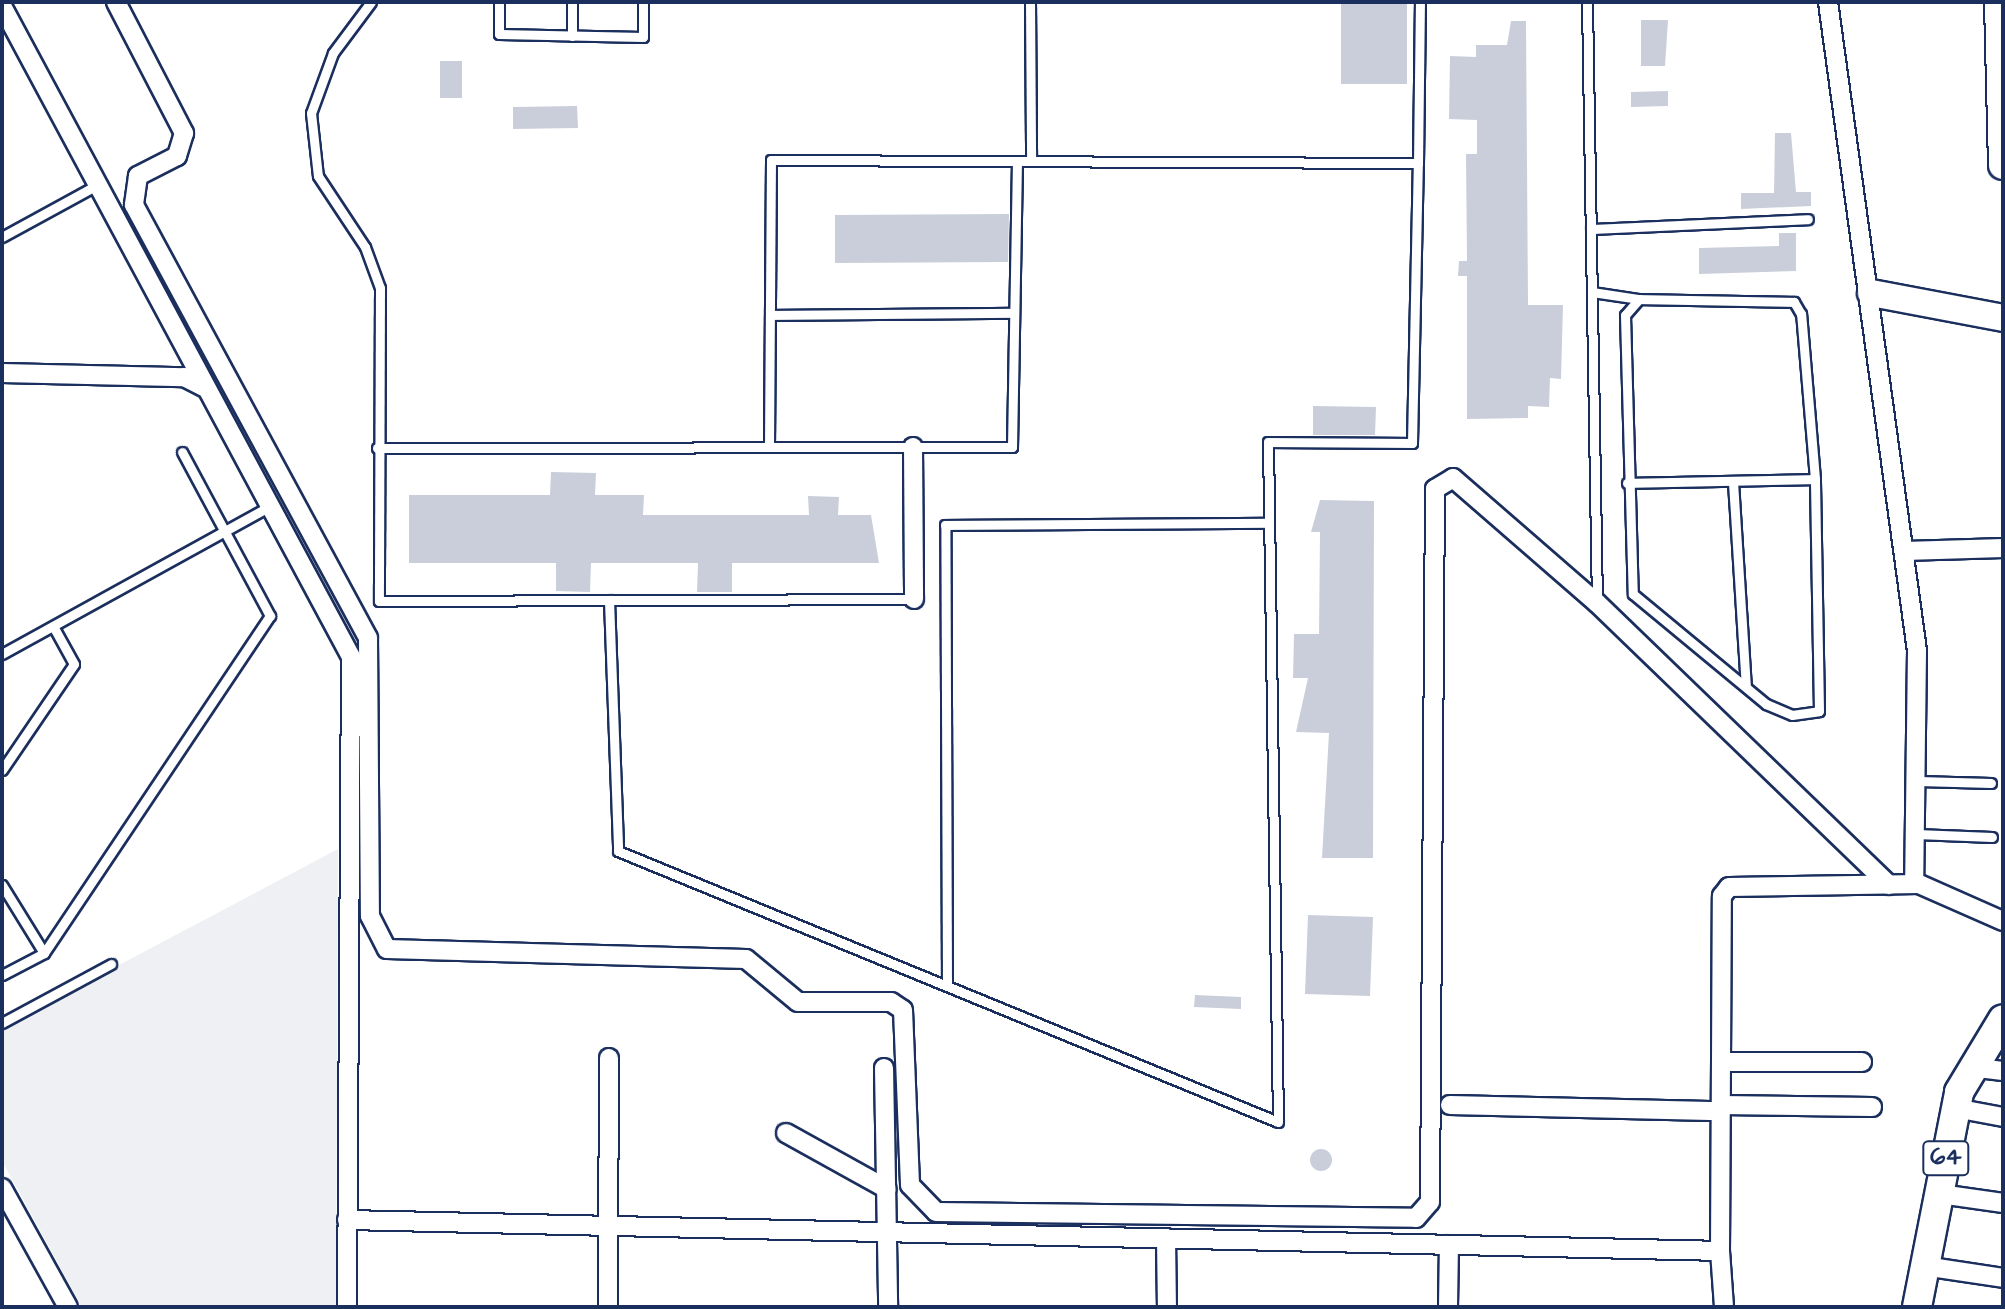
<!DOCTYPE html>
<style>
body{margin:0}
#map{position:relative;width:2005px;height:1309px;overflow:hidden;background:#fff;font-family:"Architects Daughter",sans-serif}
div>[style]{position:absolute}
.built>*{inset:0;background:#eff0f4}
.building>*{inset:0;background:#caceda}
.round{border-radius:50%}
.roads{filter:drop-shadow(2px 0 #1b2f5e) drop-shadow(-2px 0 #1b2f5e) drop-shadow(0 2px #1b2f5e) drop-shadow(0 -2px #1b2f5e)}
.lane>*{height:9px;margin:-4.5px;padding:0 4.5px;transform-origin:4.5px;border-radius:4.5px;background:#fff}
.street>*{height:18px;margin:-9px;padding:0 9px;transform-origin:9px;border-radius:9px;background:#fff}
.secondary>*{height:26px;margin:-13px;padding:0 13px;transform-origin:13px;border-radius:13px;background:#fff}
.primary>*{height:28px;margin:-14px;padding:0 14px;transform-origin:14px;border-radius:14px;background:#fff}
span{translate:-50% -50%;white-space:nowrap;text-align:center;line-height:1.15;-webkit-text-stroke:8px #fff;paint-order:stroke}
.shield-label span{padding:2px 6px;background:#fff;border:2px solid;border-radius:6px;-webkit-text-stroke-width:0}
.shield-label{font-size:24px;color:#1b2f5e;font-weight:700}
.frame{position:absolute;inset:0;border:4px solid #1b2f5e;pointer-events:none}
</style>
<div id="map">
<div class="built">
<i style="clip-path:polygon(338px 849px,336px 1307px,82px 1307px,2px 1161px,2px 1027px)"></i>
</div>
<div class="building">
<i style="clip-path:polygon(1341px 2px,1407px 2px,1407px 84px,1341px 84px)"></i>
<i style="clip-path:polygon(1641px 20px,1668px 20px,1665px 66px,1641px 66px)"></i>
<i style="clip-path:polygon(1511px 21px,1526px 21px,1528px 305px,1563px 305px,1561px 379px,1550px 378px,1549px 407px,1528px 406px,1528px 418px,1467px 419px,1467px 276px,1458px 276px,1459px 261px,1467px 261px,1466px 154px,1477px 154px,1477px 120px,1449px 119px,1450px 56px,1476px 57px,1476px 45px,1507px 45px)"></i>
<i style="clip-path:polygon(440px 61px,462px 61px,462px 98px,440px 98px)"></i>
<i style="clip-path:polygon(1668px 91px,1668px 106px,1631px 107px,1631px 92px)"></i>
<i style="clip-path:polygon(577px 106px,578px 128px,513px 129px,513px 107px)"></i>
<i style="clip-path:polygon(1775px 133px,1791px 133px,1796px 192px,1811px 192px,1811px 206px,1741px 209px,1741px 193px,1774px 193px)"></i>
<i style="clip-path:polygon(1009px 214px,1008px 262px,835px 263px,835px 215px)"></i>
<i style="clip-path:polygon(1779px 233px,1796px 233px,1796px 271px,1699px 274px,1699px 248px,1779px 246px)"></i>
<i style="clip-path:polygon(1313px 406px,1376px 407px,1375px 435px,1313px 435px)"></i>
<i style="clip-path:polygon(551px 472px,596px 473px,595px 495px,644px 495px,643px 515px,809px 515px,808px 496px,839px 497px,838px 515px,871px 515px,879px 563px,732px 563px,732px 592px,697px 592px,698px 563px,591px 563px,590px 592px,556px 591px,556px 563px,409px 563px,409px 495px,550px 495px)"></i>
<i style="clip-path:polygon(1320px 500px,1374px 501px,1373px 858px,1322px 858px,1329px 733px,1296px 732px,1308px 678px,1293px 678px,1294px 634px,1319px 634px,1320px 532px,1311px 532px)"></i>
<i style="clip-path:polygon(1308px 915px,1373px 917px,1370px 996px,1305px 994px)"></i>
<i style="clip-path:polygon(1195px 995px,1241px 997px,1241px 1009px,1194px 1007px)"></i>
<i class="round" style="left:1310px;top:1149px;width:22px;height:22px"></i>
</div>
<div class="roads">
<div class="lane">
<i style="left:371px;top:2px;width:64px;rotate:126.7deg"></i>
<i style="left:333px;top:53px;width:64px;rotate:110.1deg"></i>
<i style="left:311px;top:113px;width:63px;rotate:83.7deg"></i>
<i style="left:318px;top:176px;width:85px;rotate:56.5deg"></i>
<i style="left:365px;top:247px;width:44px;rotate:69.9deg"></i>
<i style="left:380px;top:288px;width:313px;rotate:90.2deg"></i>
<i style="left:379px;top:601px;width:535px;rotate:-0.21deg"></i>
<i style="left:499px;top:2px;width:32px;rotate:90deg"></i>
<i style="left:499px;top:34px;width:144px;rotate:1.2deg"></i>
<i style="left:643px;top:37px;width:35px;rotate:-90deg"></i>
<i style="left:572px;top:2px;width:34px;rotate:90deg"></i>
<i style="left:1030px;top:2px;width:159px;rotate:89.6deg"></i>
<i style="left:1587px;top:2px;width:601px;rotate:89.05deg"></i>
<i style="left:1591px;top:229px;width:217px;rotate:-2.6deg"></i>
<i style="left:2px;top:237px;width:108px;rotate:-28.7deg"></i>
<i style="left:1592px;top:292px;width:48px;rotate:8.5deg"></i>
<i style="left:1639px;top:299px;width:21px;rotate:131deg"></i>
<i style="left:1625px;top:315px;width:279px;rotate:88.4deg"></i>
<i style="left:1633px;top:594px;width:173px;rotate:39.6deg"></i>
<i style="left:1766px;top:704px;width:28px;rotate:23deg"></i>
<i style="left:1792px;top:715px;width:27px;rotate:-8deg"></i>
<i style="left:1819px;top:711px;width:232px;rotate:-91deg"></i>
<i style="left:1815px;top:479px;width:166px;rotate:-94.8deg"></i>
<i style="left:1801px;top:314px;width:14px;rotate:-120deg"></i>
<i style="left:1794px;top:302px;width:155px;rotate:-178.9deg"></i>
<i style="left:770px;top:315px;width:244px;rotate:-0.5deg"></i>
<i style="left:769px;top:447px;width:287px;rotate:-89.6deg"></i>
<i style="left:771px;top:160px;width:647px;rotate:0.27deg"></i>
<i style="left:1418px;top:163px;width:161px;rotate:-89.3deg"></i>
<i style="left:377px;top:448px;width:635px;rotate:-0.09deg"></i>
<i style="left:1012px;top:447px;width:286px;rotate:-89deg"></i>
<i style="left:1733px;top:482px;width:205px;rotate:86.4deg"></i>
<i style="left:1627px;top:483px;width:188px;rotate:-1.2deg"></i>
<i style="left:609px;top:600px;width:251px;rotate:87.9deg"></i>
<i style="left:618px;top:851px;width:713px;rotate:22.32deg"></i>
<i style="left:1278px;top:1122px;width:680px;rotate:-90.84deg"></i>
<i style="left:1268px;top:442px;width:144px;rotate:0.4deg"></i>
<i style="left:1412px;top:443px;width:280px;rotate:-88.8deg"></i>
<i style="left:2px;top:654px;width:308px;rotate:-28.9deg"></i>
<i style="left:2px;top:770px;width:128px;rotate:-55.8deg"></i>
<i style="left:74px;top:664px;width:43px;rotate:-118.9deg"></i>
<i style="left:1918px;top:781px;width:73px;rotate:1.6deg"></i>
<i style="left:1916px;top:834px;width:76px;rotate:2.3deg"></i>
<i style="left:2px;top:885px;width:80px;rotate:58.3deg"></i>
<i style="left:2px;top:975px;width:47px;rotate:-27.6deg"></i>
<i style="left:44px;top:953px;width:406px;rotate:-56.2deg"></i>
<i style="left:270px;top:616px;width:186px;rotate:-118.2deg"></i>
<i style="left:947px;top:985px;width:460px;rotate:-90.2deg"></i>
<i style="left:945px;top:525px;width:324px;rotate:-0.4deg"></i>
<i style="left:2px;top:1023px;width:124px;rotate:-28.4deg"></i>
</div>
<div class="street">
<i style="left:116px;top:2px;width:148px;rotate:62.6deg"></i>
<i style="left:184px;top:133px;width:24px;rotate:107deg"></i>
<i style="left:177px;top:156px;width:44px;rotate:152.9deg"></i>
<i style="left:138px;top:176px;width:29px;rotate:98deg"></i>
<i style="left:134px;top:205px;width:492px;rotate:61.6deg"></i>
<i style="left:368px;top:638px;width:278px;rotate:89.6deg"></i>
<i style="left:370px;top:916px;width:37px;rotate:63deg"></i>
<i style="left:387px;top:949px;width:359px;rotate:1.6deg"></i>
<i style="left:746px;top:959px;width:67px;rotate:39.6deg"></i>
<i style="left:798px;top:1002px;width:93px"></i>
<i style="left:891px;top:1002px;width:14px;rotate:34deg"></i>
<i style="left:903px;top:1010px;width:175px;rotate:87.7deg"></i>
<i style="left:910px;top:1185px;width:37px;rotate:46deg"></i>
<i style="left:936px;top:1212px;width:480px;rotate:0.7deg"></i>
<i style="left:1416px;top:1218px;width:21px;rotate:-49deg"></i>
<i style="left:1430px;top:1202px;width:713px;rotate:-89.6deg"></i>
<i style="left:1435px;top:489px;width:21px;rotate:-31deg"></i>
<i style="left:1453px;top:478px;width:191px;rotate:41deg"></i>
<i style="left:1597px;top:603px;width:406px;rotate:44deg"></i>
<i style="left:1828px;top:2px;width:655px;rotate:82.19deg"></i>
<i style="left:1917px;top:651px;width:233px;rotate:90.7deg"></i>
<i style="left:2px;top:6px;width:739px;rotate:61.8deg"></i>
<i style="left:351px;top:657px;width:650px;rotate:90.35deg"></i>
<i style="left:2px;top:373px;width:182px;rotate:1.3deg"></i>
<i style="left:184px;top:377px;width:22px;rotate:27deg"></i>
<i style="left:913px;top:447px;width:152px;rotate:89.6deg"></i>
<i style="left:1905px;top:551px;width:98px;rotate:-1.8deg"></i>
<i style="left:1721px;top:1062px;width:141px"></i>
<i style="left:1970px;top:1067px;width:33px;rotate:7deg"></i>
<i style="left:884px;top:1068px;width:239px;rotate:89deg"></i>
<i style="left:1450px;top:1105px;width:271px;rotate:1.3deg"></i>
<i style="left:1721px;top:1105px;width:151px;rotate:0.8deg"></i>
<i style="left:1955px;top:1108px;width:49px;rotate:10.6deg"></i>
<i style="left:786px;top:1133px;width:115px;rotate:29deg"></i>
<i style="left:2px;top:1188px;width:136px;rotate:61deg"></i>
<i style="left:1940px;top:1194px;width:64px;rotate:8.1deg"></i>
<i style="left:347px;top:1220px;width:1373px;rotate:1.29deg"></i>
<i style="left:1720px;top:1251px;width:355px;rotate:-89.7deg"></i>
<i style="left:1722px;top:896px;width:11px;rotate:-52deg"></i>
<i style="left:1729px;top:887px;width:190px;rotate:-0.9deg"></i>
<i style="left:1919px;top:884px;width:92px;rotate:23.8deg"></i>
<i style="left:1166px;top:1238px;width:69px;rotate:89.2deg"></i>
<i style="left:1720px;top:1251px;width:56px;rotate:85.9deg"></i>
<i style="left:1924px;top:1266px;width:80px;rotate:8.6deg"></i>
<i style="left:608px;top:1307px;width:249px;rotate:-89.8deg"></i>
<i style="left:1448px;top:1307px;width:62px;rotate:-89.1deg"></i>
</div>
<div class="secondary">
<i style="left:1871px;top:293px;width:134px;rotate:10.7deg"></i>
</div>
<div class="primary">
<i style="left:1999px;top:2px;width:163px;rotate:88.6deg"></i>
<i style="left:1917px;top:1307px;width:219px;rotate:-78.9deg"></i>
<i style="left:1959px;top:1092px;width:85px;rotate:-58.9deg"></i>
</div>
</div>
<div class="shield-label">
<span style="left:1946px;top:1158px">64</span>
</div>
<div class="frame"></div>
</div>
